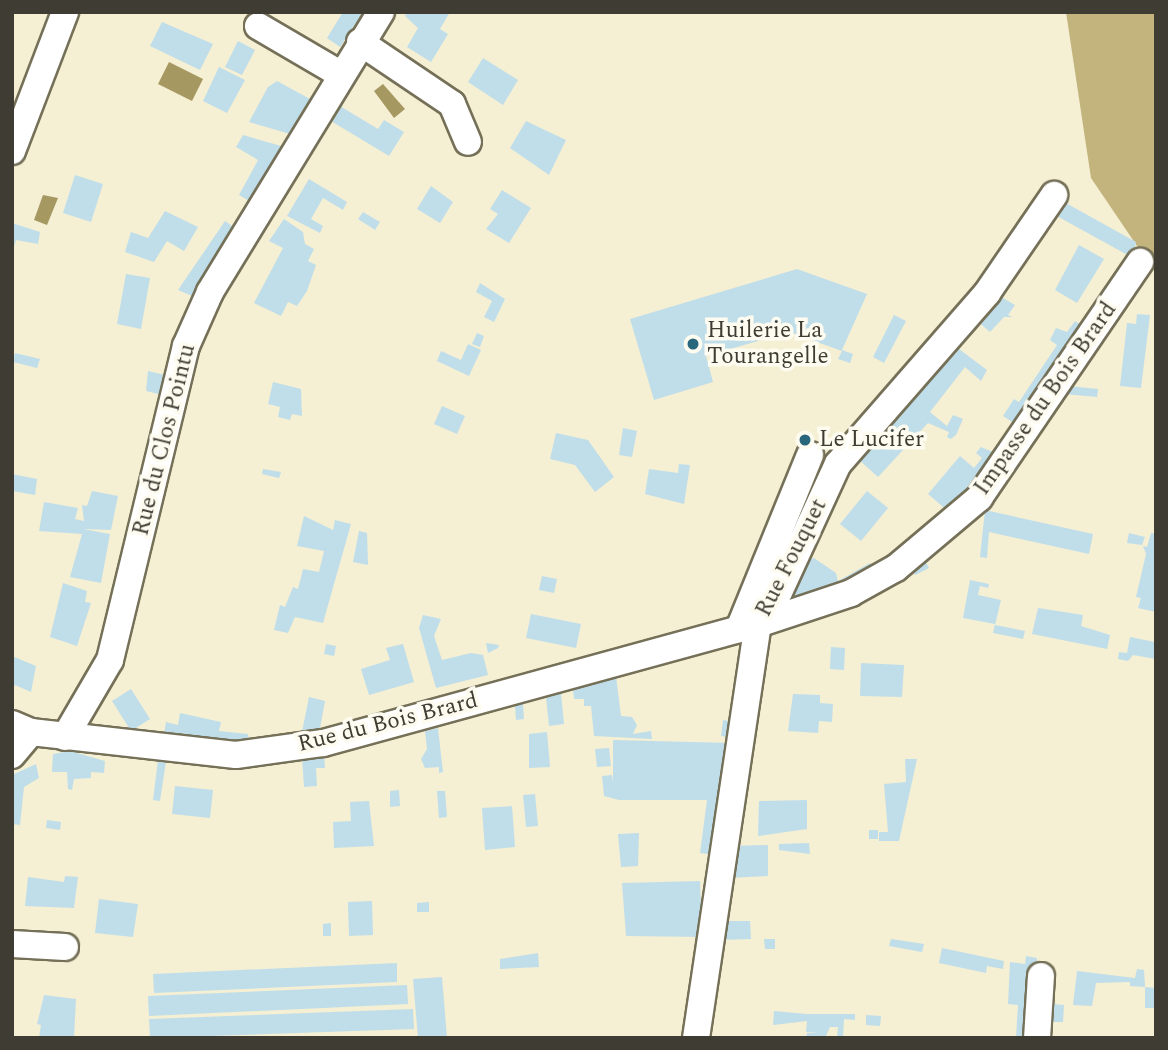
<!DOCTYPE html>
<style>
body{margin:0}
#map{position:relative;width:1168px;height:1050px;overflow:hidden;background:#f5efd4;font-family:Spectral,serif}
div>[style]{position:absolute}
.forest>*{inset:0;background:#c2b47c}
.water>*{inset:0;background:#a69861}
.building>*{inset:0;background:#c0dee9}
.roads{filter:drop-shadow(2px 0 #757058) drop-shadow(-2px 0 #757058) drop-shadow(0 2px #757058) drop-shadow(0 -2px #757058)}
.minor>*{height:26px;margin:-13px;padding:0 13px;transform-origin:13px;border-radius:13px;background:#fff}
.dots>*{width:19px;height:19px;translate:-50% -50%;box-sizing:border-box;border:4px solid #fefcf1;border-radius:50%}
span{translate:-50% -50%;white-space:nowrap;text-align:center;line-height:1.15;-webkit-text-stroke:7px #fefcf1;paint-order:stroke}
.poi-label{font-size:23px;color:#3f3d33}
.left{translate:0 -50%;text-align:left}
.street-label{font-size:23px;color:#3f3d33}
.frame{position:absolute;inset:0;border:14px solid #3f3d33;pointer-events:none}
</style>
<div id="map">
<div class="forest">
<i style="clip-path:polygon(1066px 12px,1156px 12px,1156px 274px,1091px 178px)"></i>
</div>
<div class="water">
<i style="clip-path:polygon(169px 62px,203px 79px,192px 101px,158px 84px)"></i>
<i style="clip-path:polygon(383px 84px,405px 109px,394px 118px,374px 91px)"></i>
<i style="clip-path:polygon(43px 195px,58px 198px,47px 225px,34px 220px)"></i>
</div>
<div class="building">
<i style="clip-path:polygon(343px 12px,363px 12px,340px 47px,327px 38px)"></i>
<i style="clip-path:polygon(407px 12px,450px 12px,440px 29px,448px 34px,431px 62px,407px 47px,418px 28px,405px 16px)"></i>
<i style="clip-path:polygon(162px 22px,213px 44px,200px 70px,150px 46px)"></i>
<i style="clip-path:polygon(238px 41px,255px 50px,242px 75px,225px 67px)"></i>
<i style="clip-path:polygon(483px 58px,518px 80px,503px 105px,468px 82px)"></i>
<i style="clip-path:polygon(219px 67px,245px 80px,227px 113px,203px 101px)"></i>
<i style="clip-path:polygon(277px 81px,310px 99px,290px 134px,249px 122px,268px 87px)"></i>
<i style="clip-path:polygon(335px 103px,378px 129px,384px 120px,404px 132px,389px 156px,326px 118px)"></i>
<i style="clip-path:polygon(526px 121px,566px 140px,549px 175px,510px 148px)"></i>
<i style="clip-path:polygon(243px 135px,281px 146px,251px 202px,239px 195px,258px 160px,236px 147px)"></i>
<i style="clip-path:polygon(75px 175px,103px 184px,91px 222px,63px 213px)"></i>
<i style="clip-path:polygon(309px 179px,347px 202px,343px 210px,323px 198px,311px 219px,323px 226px,320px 233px,287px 216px)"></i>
<i style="clip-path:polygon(431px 186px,453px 202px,440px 223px,417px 209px)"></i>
<i style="clip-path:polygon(502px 190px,531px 208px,509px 243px,486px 229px,498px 214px,490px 209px)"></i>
<i style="clip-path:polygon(1064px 202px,1136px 242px,1133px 258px,1055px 215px)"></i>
<i style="clip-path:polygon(165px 211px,198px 227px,184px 251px,167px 241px,154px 262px,125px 252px,131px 232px,148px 238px)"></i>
<i style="clip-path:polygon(363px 212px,380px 222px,375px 230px,358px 219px)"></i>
<i style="clip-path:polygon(284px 219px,303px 232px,305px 244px,314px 249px,308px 261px,316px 265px,307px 291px,297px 306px,288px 302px,281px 316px,254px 303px,283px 248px,269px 241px)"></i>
<i style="clip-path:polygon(225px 221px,235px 228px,197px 298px,178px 290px)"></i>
<i style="clip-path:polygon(12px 223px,40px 232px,38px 244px,16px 240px,12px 253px)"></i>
<i style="clip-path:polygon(1079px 245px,1104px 259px,1077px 303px,1055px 290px)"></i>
<i style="clip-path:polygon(797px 269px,867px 294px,842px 350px,853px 354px,850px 363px,838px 359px,842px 351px,789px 332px,706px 356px,713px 382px,654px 400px,630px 319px)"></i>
<i style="clip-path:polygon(126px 274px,150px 278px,141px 329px,117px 324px)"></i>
<i style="clip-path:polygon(480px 283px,505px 299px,494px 322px,484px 317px,492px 301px,476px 292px)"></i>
<i style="clip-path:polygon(998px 295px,1015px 305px,1008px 315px,1012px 317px,1004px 317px,990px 332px,977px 321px)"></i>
<i style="clip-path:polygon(1137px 314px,1150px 315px,1141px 388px,1120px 386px,1127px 323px,1136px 324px)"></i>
<i style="clip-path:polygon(894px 315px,906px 321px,884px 363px,873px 357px)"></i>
<i style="clip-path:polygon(1075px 321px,1088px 329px,1020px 427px,1003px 416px,1014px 399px,1019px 402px,1057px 345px,1050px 340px,1056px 328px,1067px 332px)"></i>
<i style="clip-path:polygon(477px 333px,484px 336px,480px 347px,472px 344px)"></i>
<i style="clip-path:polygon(468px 344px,481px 350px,469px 376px,437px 361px,441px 351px,461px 360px)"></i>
<i style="clip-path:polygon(955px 346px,987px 370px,981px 381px,965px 367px,930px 412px,947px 426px,953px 415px,963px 419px,956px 435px,951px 439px,947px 437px,949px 432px,928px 423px,878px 477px,856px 457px)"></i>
<i style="clip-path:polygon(15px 353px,40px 359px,37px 368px,13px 362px)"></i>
<i style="clip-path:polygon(148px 371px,169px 376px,163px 395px,146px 391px)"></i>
<i style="clip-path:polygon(273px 382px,301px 389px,302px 416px,292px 414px,290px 420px,278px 417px,280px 407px,268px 404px)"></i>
<i style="clip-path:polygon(1068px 386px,1098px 389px,1097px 397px,1064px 394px)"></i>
<i style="clip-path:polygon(442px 406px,465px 416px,457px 434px,434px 424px)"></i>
<i style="clip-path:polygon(623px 428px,637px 431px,632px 457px,619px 455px)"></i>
<i style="clip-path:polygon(556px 433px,588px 440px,614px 477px,595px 492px,575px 465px,550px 459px)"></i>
<i style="clip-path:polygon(981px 447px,1000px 455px,949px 512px,928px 494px,960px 456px,974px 468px,982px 458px,976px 453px)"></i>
<i style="clip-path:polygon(679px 464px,690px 465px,684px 504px,645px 494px,649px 469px,678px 473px)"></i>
<i style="clip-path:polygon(263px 469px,281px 472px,279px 478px,262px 474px)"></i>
<i style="clip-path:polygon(12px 474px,37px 479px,35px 495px,12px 491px)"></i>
<i style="clip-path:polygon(92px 491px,118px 496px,111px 530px,83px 529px,110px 534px,101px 583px,70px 577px,82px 534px,39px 531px,44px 502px,78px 508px,75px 519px,84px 521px,82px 505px,87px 506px)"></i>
<i style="clip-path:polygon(867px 491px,888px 508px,861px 541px,840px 524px)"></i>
<i style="clip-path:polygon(985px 510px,1093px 534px,1089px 554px,989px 532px,987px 558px,980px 557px)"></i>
<i style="clip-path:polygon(304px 516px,333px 530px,335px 520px,351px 524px,323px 623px,295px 617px,288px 633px,274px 630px,280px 605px,285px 607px,293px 587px,298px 589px,303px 569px,319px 572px,324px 551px,297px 546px)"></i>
<i style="clip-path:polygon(359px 531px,367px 533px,368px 565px,353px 562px)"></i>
<i style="clip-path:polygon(1129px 533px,1145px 537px,1142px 545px,1127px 543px)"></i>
<i style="clip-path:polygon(1151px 533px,1156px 534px,1156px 612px,1138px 608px,1141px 598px,1136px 597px,1146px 554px,1143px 546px,1147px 547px)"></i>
<i style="clip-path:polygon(814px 558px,836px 573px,838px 581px,870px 563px,876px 572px,789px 602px,808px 560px)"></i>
<i style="clip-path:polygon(925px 561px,929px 568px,915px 575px,912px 568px)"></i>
<i style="clip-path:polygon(542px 576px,557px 579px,554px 593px,539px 590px)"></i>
<i style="clip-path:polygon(970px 580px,989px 584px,988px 588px,980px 586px,978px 595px,1001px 600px,995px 625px,1025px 631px,1023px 639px,993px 633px,995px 624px,963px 618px)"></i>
<i style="clip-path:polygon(63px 583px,87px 591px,85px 602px,91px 603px,77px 646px,50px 637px)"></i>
<i style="clip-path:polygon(1038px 608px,1083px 615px,1081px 626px,1110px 635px,1107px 649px,1032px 634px)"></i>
<i style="clip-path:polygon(531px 614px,581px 624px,576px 648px,526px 638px)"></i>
<i style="clip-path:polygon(423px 615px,441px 619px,434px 636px,442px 660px,471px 653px,483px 655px,488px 675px,436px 688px,419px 628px)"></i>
<i style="clip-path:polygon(1130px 637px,1155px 642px,1156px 659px,1133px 655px,1128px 661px,1118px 659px,1119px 652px,1127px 653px)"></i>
<i style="clip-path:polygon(486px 643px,499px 645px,498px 648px,488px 653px)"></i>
<i style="clip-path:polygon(326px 644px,336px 646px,334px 656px,324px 654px)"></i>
<i style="clip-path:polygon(403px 644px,414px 682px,369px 695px,361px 669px,390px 660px,386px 648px)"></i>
<i style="clip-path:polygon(831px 647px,845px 648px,844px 670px,830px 669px)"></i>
<i style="clip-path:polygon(12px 656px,36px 666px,31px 692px,15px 685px,12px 690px)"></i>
<i style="clip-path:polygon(861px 663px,904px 665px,902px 697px,860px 696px)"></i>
<i style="clip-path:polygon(616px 676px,621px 716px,632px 717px,637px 725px,633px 734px,651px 731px,652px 739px,594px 736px,591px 706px,584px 706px,584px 699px,574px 699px,573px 689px)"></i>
<i style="clip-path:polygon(131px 689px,150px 719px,131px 731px,112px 701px)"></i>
<i style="clip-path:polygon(561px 693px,564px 724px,549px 726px,546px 697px)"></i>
<i style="clip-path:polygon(793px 694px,820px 695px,820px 703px,833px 704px,832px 722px,819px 721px,818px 733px,788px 731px)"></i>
<i style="clip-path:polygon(309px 697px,325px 701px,319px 734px,301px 737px)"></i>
<i style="clip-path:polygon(523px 704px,524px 719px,516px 720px,515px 706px)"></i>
<i style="clip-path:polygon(180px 713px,221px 722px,219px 731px,248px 734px,250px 744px,163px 740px,166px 722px,178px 725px)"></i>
<i style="clip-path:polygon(723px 720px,735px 722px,733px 738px,721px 736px)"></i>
<i style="clip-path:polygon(438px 728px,443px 772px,439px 773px,439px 767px,425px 768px,421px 759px,427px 749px,425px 731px)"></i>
<i style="clip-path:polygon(547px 732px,550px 767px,529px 768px,529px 734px)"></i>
<i style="clip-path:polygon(613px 740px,732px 743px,715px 855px,700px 853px,707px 800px,619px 800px,604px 796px,602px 776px,612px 775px,613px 782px)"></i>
<i style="clip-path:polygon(609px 748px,611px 766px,597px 767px,595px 749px)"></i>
<i style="clip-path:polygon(70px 751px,105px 761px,104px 773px,91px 772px,91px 778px,74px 779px,72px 790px,68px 789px,67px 772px,52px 772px,53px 754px)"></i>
<i style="clip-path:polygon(324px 753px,325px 768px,316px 768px,317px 786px,304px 787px,302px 756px)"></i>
<i style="clip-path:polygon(905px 759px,917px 759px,899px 841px,879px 841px,879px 832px,888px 832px,884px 784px,906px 782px)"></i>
<i style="clip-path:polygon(158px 760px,166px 761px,160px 801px,153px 800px)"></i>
<i style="clip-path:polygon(36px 764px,39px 778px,24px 787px,20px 825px,12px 824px,12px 775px)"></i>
<i style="clip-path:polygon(175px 786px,213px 790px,210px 818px,172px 814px)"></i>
<i style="clip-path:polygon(399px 790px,400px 806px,390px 807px,390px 791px)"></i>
<i style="clip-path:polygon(437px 791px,445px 791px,447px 817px,439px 818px)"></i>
<i style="clip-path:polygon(535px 794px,538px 826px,526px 827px,523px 795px)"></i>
<i style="clip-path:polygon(807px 800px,807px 829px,758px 836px,759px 801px)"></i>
<i style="clip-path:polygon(369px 801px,374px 846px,334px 848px,333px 822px,351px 821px,350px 802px)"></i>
<i style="clip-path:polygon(512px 806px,515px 847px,485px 850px,482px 808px)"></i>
<i style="clip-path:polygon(47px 820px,61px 822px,60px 830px,46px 828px)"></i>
<i style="clip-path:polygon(869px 830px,878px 830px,878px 839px,869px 839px)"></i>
<i style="clip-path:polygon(639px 833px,638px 866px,621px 867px,618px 834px)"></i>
<i style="clip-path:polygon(809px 843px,810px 854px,779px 850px,779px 844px)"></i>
<i style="clip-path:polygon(768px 845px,768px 876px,727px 878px,732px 846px)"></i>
<i style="clip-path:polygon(65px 876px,78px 877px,74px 908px,25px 906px,28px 877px,64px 882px)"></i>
<i style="clip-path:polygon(700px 881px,701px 906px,707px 907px,702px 937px,626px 936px,622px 883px)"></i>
<i style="clip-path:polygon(99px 899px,138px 904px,133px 937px,95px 933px)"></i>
<i style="clip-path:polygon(372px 901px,373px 935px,349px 936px,348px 902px)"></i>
<i style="clip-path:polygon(429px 902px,429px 912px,417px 912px,417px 903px)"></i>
<i style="clip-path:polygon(720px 921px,750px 921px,751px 939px,718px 940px)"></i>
<i style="clip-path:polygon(331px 923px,331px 936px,323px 936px,323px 924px)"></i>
<i style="clip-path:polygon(764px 939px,775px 939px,775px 949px,765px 949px)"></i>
<i style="clip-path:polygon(891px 939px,924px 944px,922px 952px,889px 946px)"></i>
<i style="clip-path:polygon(942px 948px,1004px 961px,1003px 969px,987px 966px,986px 973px,939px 963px)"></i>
<i style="clip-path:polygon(538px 953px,539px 967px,500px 969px,500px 959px)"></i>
<i style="clip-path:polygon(1026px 956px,1037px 958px,1036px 966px,1031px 965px,1029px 991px,1030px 1038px,1016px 1038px,1018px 1005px,1008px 1004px,1010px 962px,1025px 964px)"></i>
<i style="clip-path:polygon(397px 963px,397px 982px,154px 993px,153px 974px)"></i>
<i style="clip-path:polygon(1137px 969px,1144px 970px,1145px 987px,1130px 986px,1130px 982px,1096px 983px,1092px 1006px,1073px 1005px,1077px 971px,1135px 978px)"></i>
<i style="clip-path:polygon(442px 977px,447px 1038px,418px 1038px,413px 979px)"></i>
<i style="clip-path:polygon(407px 985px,408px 1004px,149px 1016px,148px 996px)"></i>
<i style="clip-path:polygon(1145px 987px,1155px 988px,1154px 1008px,1145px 1008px)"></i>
<i style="clip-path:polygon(44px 995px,76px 999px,74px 1037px,39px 1038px,41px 1025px,37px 1024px)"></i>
<i style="clip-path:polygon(1052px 1004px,1064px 1005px,1063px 1022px,1051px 1022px)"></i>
<i style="clip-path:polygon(413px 1009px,414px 1029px,150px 1038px,149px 1019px)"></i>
<i style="clip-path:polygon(774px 1011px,807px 1014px,855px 1014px,855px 1020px,844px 1019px,843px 1038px,837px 1038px,838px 1027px,830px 1027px,825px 1038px,806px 1038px,807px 1033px,819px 1033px,806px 1032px,807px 1021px,773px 1025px)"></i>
<i style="clip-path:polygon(866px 1015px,881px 1016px,880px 1026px,866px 1025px)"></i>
</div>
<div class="roads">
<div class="minor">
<i style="left:258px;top:26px;width:97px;rotate:30.3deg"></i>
<i style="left:360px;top:42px;width:111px;rotate:34deg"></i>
<i style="left:452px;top:104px;width:41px;rotate:67.2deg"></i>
<i style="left:12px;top:151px;width:149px;rotate:-69.1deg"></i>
<i style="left:739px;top:629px;width:188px;rotate:-67.8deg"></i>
<i style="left:12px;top:724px;width:21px;rotate:23deg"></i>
<i style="left:31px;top:732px;width:206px;rotate:6.4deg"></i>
<i style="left:236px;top:755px;width:88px;rotate:-7.9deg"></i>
<i style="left:323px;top:743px;width:451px;rotate:-15.3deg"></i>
<i style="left:758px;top:624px;width:98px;rotate:-18.4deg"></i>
<i style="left:851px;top:593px;width:51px;rotate:-29.1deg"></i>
<i style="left:896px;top:568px;width:109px;rotate:-40.1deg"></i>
<i style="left:979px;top:498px;width:286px;rotate:-55.7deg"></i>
<i style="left:65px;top:737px;width:89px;rotate:-59.7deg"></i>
<i style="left:110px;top:660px;width:323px;rotate:-76.4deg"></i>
<i style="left:186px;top:346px;width:59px;rotate:-66deg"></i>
<i style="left:210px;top:292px;width:328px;rotate:-58.6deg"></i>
<i style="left:12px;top:755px;width:30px;rotate:-50deg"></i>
<i style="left:12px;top:944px;width:53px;rotate:3.2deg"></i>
<i style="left:696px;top:1038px;width:419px;rotate:-81.5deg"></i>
<i style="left:758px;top:624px;width:38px;rotate:-57deg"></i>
<i style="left:779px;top:592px;width:141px;rotate:-65.3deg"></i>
<i style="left:838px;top:464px;width:227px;rotate:-48.9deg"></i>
<i style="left:987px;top:293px;width:119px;rotate:-55.6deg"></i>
<i style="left:1037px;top:1038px;width:62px;rotate:-86.3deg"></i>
</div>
</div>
<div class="dots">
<i style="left:693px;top:344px;background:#28677c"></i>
<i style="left:805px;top:440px;background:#28677c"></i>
</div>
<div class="poi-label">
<span class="left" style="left:707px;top:344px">Huilerie La<br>Tourangelle</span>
<span class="left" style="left:819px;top:440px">Le Lucifer</span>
</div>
<div class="street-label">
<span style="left:1046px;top:399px;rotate:-55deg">Impasse du Bois Brard</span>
<span style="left:165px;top:440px;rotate:-76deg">Rue du Clos Pointu</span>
<span style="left:792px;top:558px;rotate:-63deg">Rue Fouquet</span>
<span style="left:388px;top:723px;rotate:-14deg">Rue du Bois Brard</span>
</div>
<div class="frame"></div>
</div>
